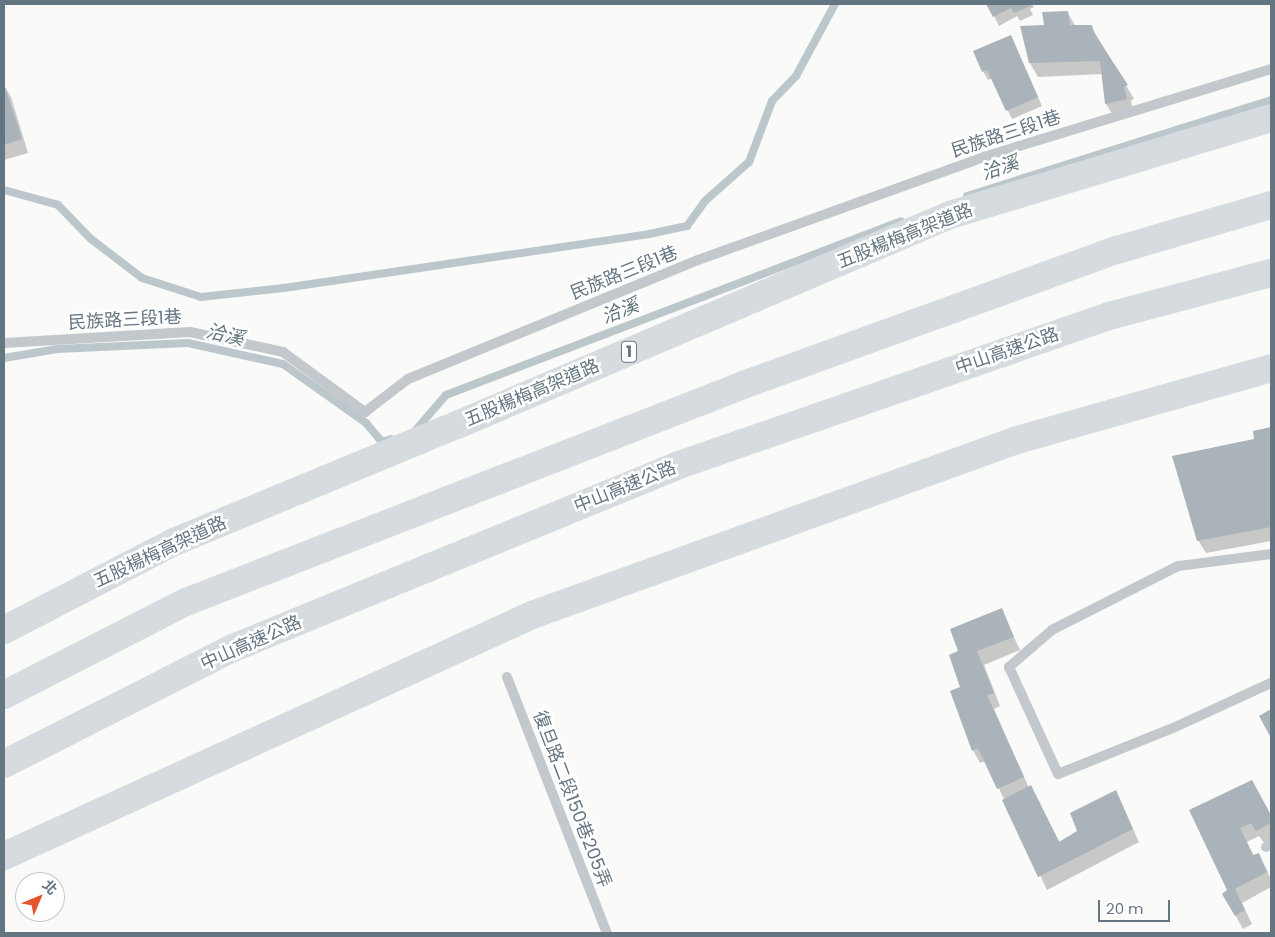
<!DOCTYPE html>
<meta charset="utf-8">
<style>
body{margin:0}
#map{position:relative;width:1275px;height:937px;overflow:hidden;background:#fafaf8;font-family:Poppins,"Noto Sans TC",sans-serif}
div>[style]{position:absolute}
.shadow>*{inset:0;background:#0003}
.stream>*{height:8px;margin:-4px;padding:0 4px;transform-origin:4px;border-radius:4px;background:#bbc7cb}
.building>*{inset:0;background:#aab3b9}
.lane>*{height:10px;margin:-5px;padding:0 5px;transform-origin:5px;border-radius:5px;background:#c3c8cc}
.highway>*{height:28px;margin:-14px;padding:0 14px;transform-origin:14px;border-radius:14px;background:#d6dbdf}
span{translate:-50% -50%;white-space:nowrap;text-align:center;line-height:1.15;-webkit-text-stroke:5px #fff;paint-order:stroke}
.shield-label span{padding:1px 4px;background:#fff;border:1px solid;border-radius:4px;-webkit-text-stroke-width:0}
.shield-label{font-size:16px;color:#657683;font-weight:700}
.street-label{font-size:18px;color:#657683}
.water-label{font-size:19px;color:#60757c;font-style:italic}
.frame{position:absolute;inset:0;border:5px solid #657683;pointer-events:none}
.north{position:absolute;left:15px;top:872px;width:50px;height:50px;box-sizing:border-box;background:#fff;border:1px solid #c1c8cd;border-radius:50%;rotate:45deg;font-size:14px;font-weight:700;line-height:20px;text-align:center;color:#657683}
.north::after{content:'';display:block;margin:auto;width:18px;height:22px;background:#e4572e;clip-path:polygon(50% 0,100% 100%,50% 72%,0 100%)}
.scale{position:absolute;left:1098px;top:900px;width:72px;height:22px;box-sizing:border-box;border:2px solid #657683;border-top:0;padding-left:6px;font-size:15px;line-height:18px;white-space:nowrap;color:#657683;-webkit-text-stroke:4px #fff;paint-order:stroke}
</style>
<div id="map">
<div class="shadow">
<i style="clip-path:polygon(988px 4px,1032px 4px,1034px 7px,1030px 9px,1033px 15px,1020px 21px,1017px 16px,999px 26px)"></i>
<i style="clip-path:polygon(1067px 12px,1075px 25px,1091px 26px,1134px 99px,1131px 100px,1133px 112px,1114px 117px,1106px 104px,1103px 74px,1038px 77px,1030px 63px,1021px 27px,1046px 26px)"></i>
<i style="clip-path:polygon(1015px 46px,1042px 106px,1012px 119px,992px 78px,988px 80px,983px 71px)"></i>
<i style="clip-path:polygon(4px 85px,11px 97px,28px 153px,4px 160px)"></i>
<i style="clip-path:polygon(1271px 429px,1271px 541px,1206px 553px,1198px 540px,1256px 440px,1254px 432px)"></i>
<i style="clip-path:polygon(1001px 610px,1020px 650px,984px 665px,1000px 706px,994px 709px,1029px 788px,1038px 800px,1060px 843px,1078px 831px,1116px 792px,1139px 842px,1047px 890px,986px 761px,980px 763px,973px 750px,962px 688px,960px 651px)"></i>
<i style="clip-path:polygon(1259px 795px,1271px 817px,1271px 840px,1265px 844px,1259px 836px,1247px 842px,1254px 856px,1258px 854px,1266px 868px,1271px 880px,1271px 887px,1242px 903px,1252px 924px,1243px 929px,1224px 895px,1228px 891px,1190px 811px)"></i>
</div>
<div class="stream">
<i style="left:4px;top:190px;width:56px;rotate:15.5deg"></i>
<i style="left:58px;top:205px;width:47px;rotate:45.9deg"></i>
<i style="left:91px;top:239px;width:64px;rotate:37.4deg"></i>
<i style="left:142px;top:278px;width:62px;rotate:17.9deg"></i>
<i style="left:201px;top:297px;width:83px;rotate:-6.2deg"></i>
<i style="left:284px;top:288px;width:369px;rotate:-8.4deg"></i>
<i style="left:649px;top:234px;width:39px;rotate:-12deg"></i>
<i style="left:687px;top:226px;width:31px;rotate:-54deg"></i>
<i style="left:705px;top:201px;width:59px;rotate:-41.6deg"></i>
<i style="left:749px;top:162px;width:65px;rotate:-69.3deg"></i>
<i style="left:772px;top:101px;width:35px;rotate:-46deg"></i>
<i style="left:796px;top:76px;width:82px;rotate:-61.6deg"></i>
<i style="left:967px;top:196px;width:319px;rotate:-17.5deg"></i>
<i style="left:4px;top:358px;width:54px;rotate:-9.6deg"></i>
<i style="left:57px;top:349px;width:131px;rotate:-2.6deg"></i>
<i style="left:188px;top:343px;width:97px;rotate:12.5deg"></i>
<i style="left:283px;top:364px;width:102px;rotate:35.4deg"></i>
<i style="left:366px;top:423px;width:25px;rotate:50deg"></i>
<i style="left:382px;top:442px;width:9px;rotate:-18deg"></i>
<i style="left:414px;top:432px;width:49px;rotate:-49.1deg"></i>
<i style="left:446px;top:395px;width:487px;rotate:-20.9deg"></i>
</div>
<div class="building">
<i style="clip-path:polygon(986px 4px,1028px 4px,1030px 6px,1014px 13px,1011px 8px,993px 17px)"></i>
<i style="clip-path:polygon(1068px 11px,1070px 25px,1092px 25px,1094px 33px,1128px 85px,1124px 87px,1127px 99px,1105px 104px,1100px 61px,1029px 63px,1020px 26px,1044px 25px,1042px 12px)"></i>
<i style="clip-path:polygon(1011px 35px,1038px 97px,1006px 111px,987px 70px,982px 72px,973px 51px)"></i>
<i style="clip-path:polygon(4px 84px,22px 139px,4px 145px)"></i>
<i style="clip-path:polygon(1271px 427px,1271px 527px,1197px 541px,1172px 456px,1254px 439px,1253px 431px)"></i>
<i style="clip-path:polygon(1002px 608px,1014px 637px,977px 651px,994px 693px,987px 695px,1024px 777px,997px 789px,978px 748px,972px 751px,950px 691px,960px 687px,949px 655px,958px 651px,950px 629px)"></i>
<i style="clip-path:polygon(1271px 709px,1271px 738px,1259px 716px)"></i>
<i style="clip-path:polygon(1252px 780px,1271px 815px,1271px 823px,1256px 831px,1251px 823px,1240px 828px,1253px 855px,1259px 853px,1267px 872px,1235px 889px,1245px 910px,1235px 916px,1222px 894px,1227px 890px,1189px 810px)"></i>
<i style="clip-path:polygon(1031px 785px,1059px 842px,1077px 831px,1070px 813px,1116px 790px,1133px 829px,1038px 877px,1002px 800px)"></i>
</div>
<div class="lane">
<i style="left:4px;top:343px;width:186px;rotate:-3.4deg"></i>
<i style="left:190px;top:332px;width:95px;rotate:12.1deg"></i>
<i style="left:283px;top:352px;width:102px;rotate:36.2deg"></i>
<i style="left:365px;top:412px;width:54px;rotate:-37.5deg"></i>
<i style="left:408px;top:379px;width:313px;rotate:-22.3deg"></i>
<i style="left:698px;top:260px;width:310px;rotate:-19.8deg"></i>
<i style="left:990px;top:155px;width:294px;rotate:-17deg"></i>
<i style="left:1271px;top:554px;width:94px;rotate:172.6deg"></i>
<i style="left:1178px;top:566px;width:141px;rotate:153.1deg"></i>
<i style="left:1052px;top:630px;width:57px;rotate:139.3deg"></i>
<i style="left:1009px;top:667px;width:118px;rotate:65.4deg"></i>
<i style="left:1058px;top:774px;width:124px;rotate:-21.8deg"></i>
<i style="left:1173px;top:728px;width:108px;rotate:-24.7deg"></i>
<i style="left:507px;top:677px;width:275px;rotate:68.7deg"></i>
<i style="left:1266px;top:847px;width:6px;rotate:-31deg"></i>
</div>
<div class="highway">
<i style="left:4px;top:630px;width:191px;rotate:-27.4deg"></i>
<i style="left:174px;top:542px;width:306px;rotate:-22.5deg"></i>
<i style="left:457px;top:425px;width:536px;rotate:-23.07deg"></i>
<i style="left:950px;top:215px;width:335px;rotate:-16.8deg"></i>
<i style="left:4px;top:695px;width:204px;rotate:-27.1deg"></i>
<i style="left:186px;top:602px;width:601px;rotate:-21.27deg"></i>
<i style="left:746px;top:384px;width:394px;rotate:-19.9deg"></i>
<i style="left:1117px;top:250px;width:160px;rotate:-16.3deg"></i>
<i style="left:4px;top:764px;width:257px;rotate:-26.9deg"></i>
<i style="left:233px;top:648px;width:479px;rotate:-22.3deg"></i>
<i style="left:676px;top:466px;width:462px;rotate:-19.1deg"></i>
<i style="left:1113px;top:315px;width:163px;rotate:-14.9deg"></i>
<i style="left:4px;top:856px;width:580px;rotate:-24.53deg"></i>
<i style="left:532px;top:615px;width:516px;rotate:-19.84deg"></i>
<i style="left:1017px;top:440px;width:264px;rotate:-15.8deg"></i>
</div>
<div class="shield-label">
<span style="left:629px;top:352px">1</span>
</div>
<div class="street-label">
<span style="left:1006px;top:134px;rotate:-18deg">民族路三段1巷</span>
<span style="left:905px;top:236px;rotate:-22deg">五股楊梅高架道路</span>
<span style="left:624px;top:273px;rotate:-22deg">民族路三段1巷</span>
<span style="left:125px;top:320px;rotate:-3deg">民族路三段1巷</span>
<span style="left:1007px;top:351px;rotate:-19deg">中山高速公路</span>
<span style="left:532px;top:393px;rotate:-23deg">五股楊梅高架道路</span>
<span style="left:625px;top:487px;rotate:-22deg">中山高速公路</span>
<span style="left:160px;top:552px;rotate:-25deg">五股楊梅高架道路</span>
<span style="left:251px;top:643px;rotate:-24deg">中山高速公路</span>
<span style="left:572px;top:799px;rotate:69deg">復旦路二段150巷205弄</span>
</div>
<div class="water-label">
<span style="left:1000px;top:168px;rotate:-18deg">洽溪</span>
<span style="left:620px;top:311px;rotate:-21deg">洽溪</span>
<span style="left:225px;top:335px;rotate:13deg">洽溪</span>
</div>
<div class="frame"></div>
<div class="north">北</div>
<div class="scale">20 m</div>
</div>
